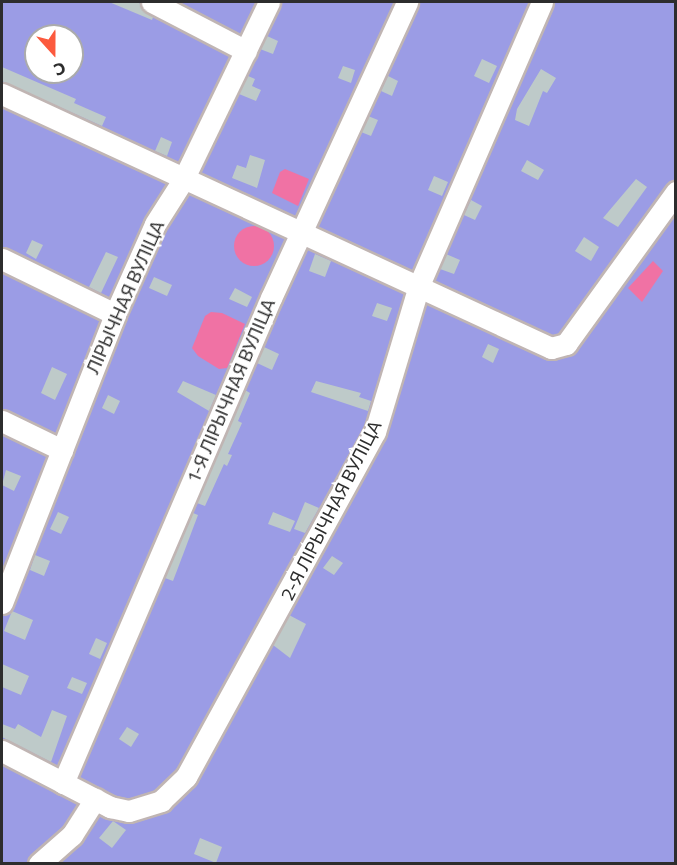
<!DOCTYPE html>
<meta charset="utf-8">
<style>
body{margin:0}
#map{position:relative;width:677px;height:865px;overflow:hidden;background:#dfeeed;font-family:Commissioner,sans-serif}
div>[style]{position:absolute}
.green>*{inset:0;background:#9b9ce5}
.water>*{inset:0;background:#f072a4}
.round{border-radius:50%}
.building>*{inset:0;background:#becac9}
.roads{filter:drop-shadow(2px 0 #c0b5b3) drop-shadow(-2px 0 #c0b5b3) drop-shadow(0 2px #c0b5b3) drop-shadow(0 -2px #c0b5b3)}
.minor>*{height:21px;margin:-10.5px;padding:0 10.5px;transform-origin:10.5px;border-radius:10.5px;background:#fff}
span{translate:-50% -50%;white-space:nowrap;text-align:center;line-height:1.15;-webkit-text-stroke:4.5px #fff;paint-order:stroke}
.street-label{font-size:18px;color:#2d2d2d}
.frame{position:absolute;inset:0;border:3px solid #2d2d2d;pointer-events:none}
.north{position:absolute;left:24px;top:24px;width:60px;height:60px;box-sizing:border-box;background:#fff;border:2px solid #ababab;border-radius:50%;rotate:159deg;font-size:16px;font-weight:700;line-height:24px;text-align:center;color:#2d2d2d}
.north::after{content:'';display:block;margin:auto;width:21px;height:27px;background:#fc5a3e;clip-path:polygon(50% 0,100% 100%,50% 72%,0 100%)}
</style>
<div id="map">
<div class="green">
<i style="clip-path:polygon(evenodd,2px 2px,675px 2px,675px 863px,2px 864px,2px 2px,36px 36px,72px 36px,72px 72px,36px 72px,36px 36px)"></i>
</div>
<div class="water">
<i style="clip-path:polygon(285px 169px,309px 179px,298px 206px,272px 193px,280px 172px)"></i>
<i class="round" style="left:234px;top:226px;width:40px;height:40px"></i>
<i style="clip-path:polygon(653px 261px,663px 271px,642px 302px,628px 288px)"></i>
<i style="clip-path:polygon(211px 312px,222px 313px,245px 324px,227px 368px,219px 369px,198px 356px,192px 348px,205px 316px)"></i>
</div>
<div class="building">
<i style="clip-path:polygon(109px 2px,139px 2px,142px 9px,153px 17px,152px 20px)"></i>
<i style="clip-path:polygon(267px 36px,278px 41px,273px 54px,260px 49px)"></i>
<i style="clip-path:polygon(482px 59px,497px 66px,489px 83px,474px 76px)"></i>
<i style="clip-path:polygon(343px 66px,355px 70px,351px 83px,338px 78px)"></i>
<i style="clip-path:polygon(2px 67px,76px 99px,74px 103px,106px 117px,102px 126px,2px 81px)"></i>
<i style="clip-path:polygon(541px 69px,556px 78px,547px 93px,543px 91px,529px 126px,515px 120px,517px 109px)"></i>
<i style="clip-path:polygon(248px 76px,255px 79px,252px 86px,261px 90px,256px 101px,239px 94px)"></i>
<i style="clip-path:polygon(388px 76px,398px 81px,392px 96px,381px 91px)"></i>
<i style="clip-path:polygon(368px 116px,378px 120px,371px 136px,361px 132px)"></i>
<i style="clip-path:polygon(161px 137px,172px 142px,167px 156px,155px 151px)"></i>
<i style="clip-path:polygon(250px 155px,265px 160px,257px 188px,232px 178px,237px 165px,246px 168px)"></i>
<i style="clip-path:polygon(527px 160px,544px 170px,538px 180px,521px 171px)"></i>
<i style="clip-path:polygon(434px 176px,448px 182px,442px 196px,428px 190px)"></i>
<i style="clip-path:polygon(636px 179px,647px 187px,618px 227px,603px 218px)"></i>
<i style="clip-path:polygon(471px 200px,482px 206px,475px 220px,464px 215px)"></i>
<i style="clip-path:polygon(584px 237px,599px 247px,591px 261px,575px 251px)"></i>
<i style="clip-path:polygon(32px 240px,43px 245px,36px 259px,26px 253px)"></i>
<i style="clip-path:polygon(106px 252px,118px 257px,101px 293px,89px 287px)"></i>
<i style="clip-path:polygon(315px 254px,331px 261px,325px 277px,309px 271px)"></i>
<i style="clip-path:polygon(446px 254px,460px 260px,454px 274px,440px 269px)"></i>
<i style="clip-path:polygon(154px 277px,172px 285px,167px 296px,149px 288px)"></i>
<i style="clip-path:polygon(235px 288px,252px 297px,247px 307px,229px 299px)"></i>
<i style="clip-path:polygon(377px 303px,392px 308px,387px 321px,372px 316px)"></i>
<i style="clip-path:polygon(488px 344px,499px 349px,493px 363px,482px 357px)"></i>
<i style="clip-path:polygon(264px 347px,279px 354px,272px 370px,257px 363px)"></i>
<i style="clip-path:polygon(52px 367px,67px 374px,55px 400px,41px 393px)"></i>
<i style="clip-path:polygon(183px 381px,216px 395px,209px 411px,177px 392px)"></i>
<i style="clip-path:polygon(316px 381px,361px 393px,359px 397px,371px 401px,368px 411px,311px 392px)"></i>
<i style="clip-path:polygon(245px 390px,250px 393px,238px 421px,242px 423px,228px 454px,232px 455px,227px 466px,224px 464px,205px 506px,197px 503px)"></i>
<i style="clip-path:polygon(108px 395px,120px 401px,114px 414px,102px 408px)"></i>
<i style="clip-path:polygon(6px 470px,21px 476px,14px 491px,2px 485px)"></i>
<i style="clip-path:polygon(305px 502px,319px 508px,305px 533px,294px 529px)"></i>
<i style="clip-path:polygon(58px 512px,69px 517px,61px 534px,50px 529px)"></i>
<i style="clip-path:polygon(273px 512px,295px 521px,290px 532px,268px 524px)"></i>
<i style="clip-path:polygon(193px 513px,198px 515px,173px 581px,165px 578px)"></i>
<i style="clip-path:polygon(35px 555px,50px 561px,44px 576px,30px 570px)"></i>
<i style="clip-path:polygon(332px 556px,343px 563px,334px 575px,323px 568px)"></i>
<i style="clip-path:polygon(12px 611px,33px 620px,25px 640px,4px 631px)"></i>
<i style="clip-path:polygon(289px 615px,306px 624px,290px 658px,273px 645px)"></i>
<i style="clip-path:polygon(96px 638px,107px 643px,100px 659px,89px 654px)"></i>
<i style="clip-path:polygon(2px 664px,29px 676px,21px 695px,2px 687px)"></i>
<i style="clip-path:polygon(72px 677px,87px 683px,82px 694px,67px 688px)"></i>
<i style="clip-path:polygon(52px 710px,67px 716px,51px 762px,2px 737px,2px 724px,15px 729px,18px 724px,41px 737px)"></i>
<i style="clip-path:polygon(127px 727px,139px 734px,131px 747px,119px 739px)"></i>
<i style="clip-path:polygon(113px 821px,126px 830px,112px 848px,99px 838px)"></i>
<i style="clip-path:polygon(200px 838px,222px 847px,216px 863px,194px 854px)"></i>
</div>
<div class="roads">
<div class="minor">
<i style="left:152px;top:2px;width:106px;rotate:27.5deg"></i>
<i style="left:2px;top:94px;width:605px;rotate:24.83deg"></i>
<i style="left:551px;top:348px;width:16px;rotate:-15deg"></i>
<i style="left:566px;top:344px;width:188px;rotate:-54.1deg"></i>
<i style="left:2px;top:259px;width:126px;rotate:26deg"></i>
<i style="left:2px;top:421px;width:67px;rotate:25.8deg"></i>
<i style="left:2px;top:603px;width:310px;rotate:-68.6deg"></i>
<i style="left:115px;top:314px;width:98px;rotate:-66deg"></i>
<i style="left:155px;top:224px;width:52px;rotate:-57.5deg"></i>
<i style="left:183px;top:180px;width:198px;rotate:-64.2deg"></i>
<i style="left:2px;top:751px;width:122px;rotate:27.4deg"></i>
<i style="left:110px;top:807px;width:19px;rotate:12deg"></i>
<i style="left:129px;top:811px;width:34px;rotate:-17deg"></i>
<i style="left:161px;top:801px;width:35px;rotate:-44deg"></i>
<i style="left:186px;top:777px;width:393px;rotate:-61.3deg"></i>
<i style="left:375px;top:432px;width:153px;rotate:-73.3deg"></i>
<i style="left:419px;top:285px;width:309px;rotate:-66.5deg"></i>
<i style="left:63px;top:783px;width:528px;rotate:-66.79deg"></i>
<i style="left:271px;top:298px;width:326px;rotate:-65.3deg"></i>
<i style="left:39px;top:864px;width:44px;rotate:-41.3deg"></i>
<i style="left:72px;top:835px;width:43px;rotate:-57.4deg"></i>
</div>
</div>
<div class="street-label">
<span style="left:125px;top:297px;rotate:-66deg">ЛІРЫЧНАЯ ВУЛІЦА</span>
<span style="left:231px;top:390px;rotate:-67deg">1-Я ЛІРЫЧНАЯ ВУЛІЦА</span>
<span style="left:331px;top:510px;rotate:-63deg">2-Я ЛІРЫЧНАЯ ВУЛІЦА</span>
</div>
<div class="frame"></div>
<div class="north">С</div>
</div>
